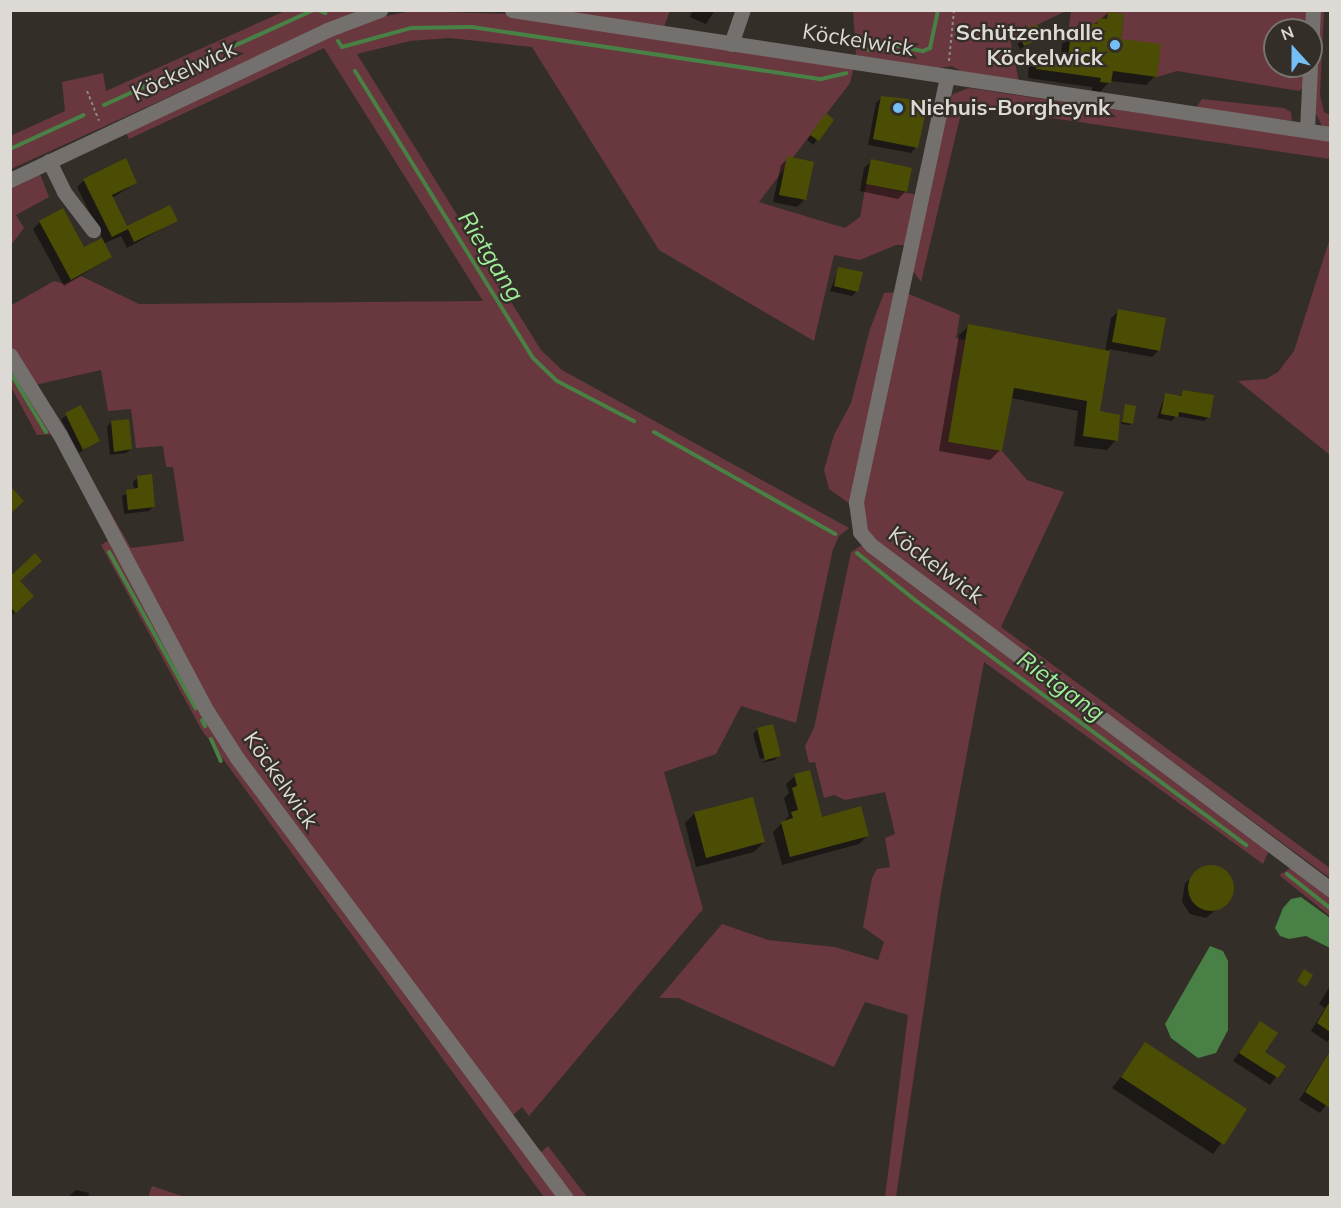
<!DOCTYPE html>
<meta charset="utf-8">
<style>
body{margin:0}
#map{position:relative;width:1341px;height:1208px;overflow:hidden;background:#332e28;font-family:Mulish,sans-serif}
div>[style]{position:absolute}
.green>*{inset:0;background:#69373e}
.water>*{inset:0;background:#488045}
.shadow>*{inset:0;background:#0007}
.stream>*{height:4px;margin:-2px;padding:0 2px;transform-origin:2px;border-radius:2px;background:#488045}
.building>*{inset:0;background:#4c4d05}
.round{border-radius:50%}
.path>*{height:2px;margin-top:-1px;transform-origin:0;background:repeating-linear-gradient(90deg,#8d8984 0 3px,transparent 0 6px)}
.minor>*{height:15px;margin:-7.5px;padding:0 7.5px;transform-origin:7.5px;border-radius:7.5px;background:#74706e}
.dots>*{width:16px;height:16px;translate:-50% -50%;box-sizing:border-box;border:3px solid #332e28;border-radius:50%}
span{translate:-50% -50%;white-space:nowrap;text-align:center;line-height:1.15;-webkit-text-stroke:4.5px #332e28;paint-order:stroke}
.poi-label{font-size:22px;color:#dddad6;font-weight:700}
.right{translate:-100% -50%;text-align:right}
.left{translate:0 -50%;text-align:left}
.street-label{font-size:22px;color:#dddad6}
.water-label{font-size:24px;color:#9eed99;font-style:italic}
.frame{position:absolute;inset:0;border:12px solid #dddad6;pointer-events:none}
.north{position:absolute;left:1263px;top:18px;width:60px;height:60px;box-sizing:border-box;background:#332e28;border:2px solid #77736e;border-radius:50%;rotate:339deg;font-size:16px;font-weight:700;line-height:24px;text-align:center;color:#dddad6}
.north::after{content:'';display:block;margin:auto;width:21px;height:27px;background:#74c0f6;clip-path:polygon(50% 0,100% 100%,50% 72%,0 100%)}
</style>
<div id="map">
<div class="green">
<i style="clip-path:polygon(285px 11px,357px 11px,11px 169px,10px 136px,65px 111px,62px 82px,103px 73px,106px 91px)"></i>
<i style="clip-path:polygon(412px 11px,510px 14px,854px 66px,850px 83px,759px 202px,845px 228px,860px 217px,866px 184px,917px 195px,905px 245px,896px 245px,860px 260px,834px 255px,814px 341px,659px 250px,532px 47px,449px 38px,410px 41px,357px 54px,541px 350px,562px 370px,849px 528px,839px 536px,833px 549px,796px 723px,741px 706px,716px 754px,664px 772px,703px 909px,529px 1116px,522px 1107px,512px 1116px,236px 750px,91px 488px,95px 485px,131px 548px,184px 541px,173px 467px,166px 467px,163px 446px,136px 448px,131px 409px,108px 411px,101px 370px,35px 385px,11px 347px,10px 306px,54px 281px,64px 284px,81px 276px,139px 304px,483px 301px,324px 48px,129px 139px,124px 129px,366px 20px)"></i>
<i style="clip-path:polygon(556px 11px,670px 11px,664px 27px)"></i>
<i style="clip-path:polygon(853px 11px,1066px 11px,1010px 38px,1019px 82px,964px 73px,952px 66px,938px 68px,856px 55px)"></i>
<i style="clip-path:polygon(1071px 11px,1309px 11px,1308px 30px,1275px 30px,1275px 66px,1306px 66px,1305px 85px,1299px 91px,1177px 71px,1157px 77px,1121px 39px,1124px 14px,1108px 12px,1107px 19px,1097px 24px,1080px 22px,1078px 35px,1068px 33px)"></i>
<i style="clip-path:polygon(1317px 11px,1324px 11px,1320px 95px,1324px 112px,1330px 115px,1330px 130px,1322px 126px,1312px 106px)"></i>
<i style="clip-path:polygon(969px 88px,1330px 141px,1330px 159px,970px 106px,961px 113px,921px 282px,911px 268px,945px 110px,953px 94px)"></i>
<i style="clip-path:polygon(1202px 99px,1284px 108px,1291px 112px,1292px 121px,1196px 108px)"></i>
<i style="clip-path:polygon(38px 169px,49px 197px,16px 215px,24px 228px,11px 245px,11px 183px)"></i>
<i style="clip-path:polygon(1330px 238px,1330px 455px,1238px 381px,1266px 379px,1278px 372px,1294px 351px)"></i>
<i style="clip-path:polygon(897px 292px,850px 504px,829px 489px,824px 470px,834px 435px,851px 403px,870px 329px,884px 293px)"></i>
<i style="clip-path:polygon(904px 292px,960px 315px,956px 338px,965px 340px,948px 442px,1002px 451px,1027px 480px,1064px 492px,1001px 627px,1330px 868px,1330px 878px,884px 549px,864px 529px,860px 503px)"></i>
<i style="clip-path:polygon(10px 364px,55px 434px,37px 435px,11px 387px)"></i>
<i style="clip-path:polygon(109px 540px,210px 726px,559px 1197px,544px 1197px,201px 729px,101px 545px)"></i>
<i style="clip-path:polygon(864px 544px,1270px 848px,1263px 864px,984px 662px,941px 892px,896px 1197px,885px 1197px,908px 1015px,865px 1002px,834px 1067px,678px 998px,659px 998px,722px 924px,768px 940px,835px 947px,878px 960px,884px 942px,863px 927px,872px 878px,877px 869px,890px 867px,885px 838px,895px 834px,885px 792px,845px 800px,834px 795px,824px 798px,815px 762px,809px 763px,805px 746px,814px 728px,851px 552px)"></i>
<i style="clip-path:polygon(1294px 866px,1330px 893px,1330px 916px,1279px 875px)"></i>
<i style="clip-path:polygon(548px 1146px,587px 1197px,572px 1197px,539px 1154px)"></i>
<i style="clip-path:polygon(152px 1186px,185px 1197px,148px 1197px)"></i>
</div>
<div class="water">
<i style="clip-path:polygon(1301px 897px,1330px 918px,1330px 948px,1306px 936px,1289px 939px,1280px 936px,1275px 928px,1283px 908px,1291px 899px)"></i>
<i style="clip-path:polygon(1210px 946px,1223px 951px,1228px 961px,1228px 1030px,1216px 1053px,1198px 1058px,1171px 1038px,1165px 1024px)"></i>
</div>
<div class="shadow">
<i style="clip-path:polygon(693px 10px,715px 10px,706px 24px,690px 17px)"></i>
<i style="clip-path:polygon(1108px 13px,1119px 40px,1155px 76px,1146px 85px,1110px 81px,1100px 92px,1092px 91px,1092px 87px,1028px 78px,1029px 64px,1039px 54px,1061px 57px,1062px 44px,1080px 23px,1093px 25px)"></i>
<i style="clip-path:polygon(1019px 33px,1041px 37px,1020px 49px,1015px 38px)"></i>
<i style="clip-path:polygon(881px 98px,926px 103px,916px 147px,911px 153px,868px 145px,876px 103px)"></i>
<i style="clip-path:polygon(822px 120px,832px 120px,813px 145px,807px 140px)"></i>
<i style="clip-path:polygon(788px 158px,804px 200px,797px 207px,773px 202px,781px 165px)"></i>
<i style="clip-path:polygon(872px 161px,910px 169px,905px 192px,898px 199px,860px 191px,864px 168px)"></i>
<i style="clip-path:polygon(84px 180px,136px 183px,112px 198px,127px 228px,176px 221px,127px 248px,121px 236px,103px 244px,111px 257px,64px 286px,33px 229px,40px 222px,84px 249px,103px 239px,77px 187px)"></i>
<i style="clip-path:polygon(839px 268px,857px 291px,852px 296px,830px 291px)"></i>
<i style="clip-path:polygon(1119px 311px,1159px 350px,1152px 357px,1109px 349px,1099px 412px,1116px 440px,1107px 450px,1074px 446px,1078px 411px,1011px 398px,1000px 450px,990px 460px,939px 451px,959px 335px,969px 326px,1105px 352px,1111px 318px)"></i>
<i style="clip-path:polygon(1184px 392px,1209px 417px,1204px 421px,1176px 416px,1172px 421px,1157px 418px,1165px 394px,1178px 397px)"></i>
<i style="clip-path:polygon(1125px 406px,1132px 423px,1130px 425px,1121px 424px)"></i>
<i style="clip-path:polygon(81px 407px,98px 441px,79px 453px,61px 419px)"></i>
<i style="clip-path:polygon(111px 422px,131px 449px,126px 453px,110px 455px,107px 427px)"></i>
<i style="clip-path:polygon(137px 478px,153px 507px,149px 511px,124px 514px,122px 496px,134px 490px,133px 482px)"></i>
<i style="clip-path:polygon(10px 571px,32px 596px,10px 617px)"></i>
<i style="clip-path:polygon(758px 729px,779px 755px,775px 760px,761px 763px,776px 755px,760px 759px,753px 734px)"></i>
<i style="clip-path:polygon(795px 776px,821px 818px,867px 836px,859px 844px,782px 865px,773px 832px,789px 816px,784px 798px,789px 793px,786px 784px)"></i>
<i style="clip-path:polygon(695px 813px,764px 842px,754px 852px,696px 867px,685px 823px)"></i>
<i style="clip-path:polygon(1208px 866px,1219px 868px,1231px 879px,1229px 899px,1206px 918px,1190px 914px,1182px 902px,1185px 883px)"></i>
<i style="clip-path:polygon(1330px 986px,1330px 1038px,1327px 1042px,1311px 1031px,1325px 1008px,1319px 1004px)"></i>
<i style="clip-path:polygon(1260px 1023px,1263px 1053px,1284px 1066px,1270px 1085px,1233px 1061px)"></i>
<i style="clip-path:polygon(1146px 1044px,1245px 1110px,1213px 1154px,1112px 1088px)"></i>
<i style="clip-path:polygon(1330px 1051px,1330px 1100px,1320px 1113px,1299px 1100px)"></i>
<i style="clip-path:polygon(76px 1190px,89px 1193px,88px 1198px,67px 1198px)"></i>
</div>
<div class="stream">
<i style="left:318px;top:10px;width:8px;rotate:23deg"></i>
<i style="left:338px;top:41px;width:7px;rotate:56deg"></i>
<i style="left:342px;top:47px;width:72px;rotate:-15.4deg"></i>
<i style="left:411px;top:28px;width:61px;rotate:-0.9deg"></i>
<i style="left:472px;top:27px;width:353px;rotate:8.5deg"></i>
<i style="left:821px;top:79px;width:26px;rotate:-13deg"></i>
<i style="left:869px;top:50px;width:17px;rotate:-25deg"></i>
<i style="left:884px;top:43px;width:40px;rotate:12deg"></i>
<i style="left:923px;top:51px;width:8px;rotate:-23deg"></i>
<i style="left:930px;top:48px;width:39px;rotate:-78deg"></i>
<i style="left:355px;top:71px;width:338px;rotate:58.2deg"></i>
<i style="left:533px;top:358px;width:33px;rotate:44deg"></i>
<i style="left:557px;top:381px;width:87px;rotate:27.5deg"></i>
<i style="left:104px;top:105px;width:230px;rotate:-24.4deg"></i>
<i style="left:10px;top:149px;width:81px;rotate:-24.7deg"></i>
<i style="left:10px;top:372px;width:70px;rotate:59deg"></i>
<i style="left:654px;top:432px;width:208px;rotate:29.4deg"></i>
<i style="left:109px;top:552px;width:179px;rotate:61deg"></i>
<i style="left:857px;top:553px;width:75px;rotate:39deg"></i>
<i style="left:915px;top:600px;width:412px;rotate:36.5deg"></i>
<i style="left:202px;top:720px;width:7px;rotate:63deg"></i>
<i style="left:211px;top:739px;width:24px;rotate:66deg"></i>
<i style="left:1287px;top:874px;width:55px;rotate:38.3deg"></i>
</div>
<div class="building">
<i style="clip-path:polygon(1108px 12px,1124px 14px,1121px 39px,1161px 44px,1157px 77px,1113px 71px,1111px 83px,1100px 82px,1101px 78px,1036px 69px,1038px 53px,1068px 57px,1071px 33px,1078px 35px,1080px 22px,1097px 24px,1098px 18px,1107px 19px)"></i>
<i style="clip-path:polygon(1037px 24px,1043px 38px,1024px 46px,1018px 32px)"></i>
<i style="clip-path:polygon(881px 96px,928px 101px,918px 148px,873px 139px)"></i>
<i style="clip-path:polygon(826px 113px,834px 120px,819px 141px,810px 135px)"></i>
<i style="clip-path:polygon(787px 156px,814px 162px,806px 200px,779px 195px)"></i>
<i style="clip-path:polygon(126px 158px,137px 183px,112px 195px,127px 226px,170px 205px,178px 221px,134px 242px,128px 229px,112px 237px,83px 179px)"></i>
<i style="clip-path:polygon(871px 159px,912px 168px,907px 192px,866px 184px)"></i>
<i style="clip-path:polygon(63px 208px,84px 247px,102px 238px,112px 257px,71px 280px,39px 221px)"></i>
<i style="clip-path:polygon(838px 267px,863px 272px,858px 292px,834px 286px)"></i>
<i style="clip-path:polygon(1118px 309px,1166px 318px,1160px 351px,1112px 342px)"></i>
<i style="clip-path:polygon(968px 324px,1110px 351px,1100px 411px,1120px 415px,1118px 441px,1083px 436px,1087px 401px,1014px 388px,1002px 451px,948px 442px)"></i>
<i style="clip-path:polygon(1183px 390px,1214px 395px,1210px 418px,1179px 412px,1178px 417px,1161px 414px,1165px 393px,1181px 396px)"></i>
<i style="clip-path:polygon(1125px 404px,1136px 406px,1133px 424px,1122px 422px)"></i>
<i style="clip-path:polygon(81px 405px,100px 441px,83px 450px,65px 413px)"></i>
<i style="clip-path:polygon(129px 419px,132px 449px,114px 452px,111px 421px)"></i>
<i style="clip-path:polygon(152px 474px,155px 507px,128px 510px,126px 490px,138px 488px,137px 476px)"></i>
<i style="clip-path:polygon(10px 486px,24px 501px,10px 514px)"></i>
<i style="clip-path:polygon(35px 553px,42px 561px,20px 581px,34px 596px,16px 613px,10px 607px,10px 571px,13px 574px)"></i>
<i style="clip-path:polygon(773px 724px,781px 756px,765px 760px,757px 728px)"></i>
<i style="clip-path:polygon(810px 770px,822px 817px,861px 806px,869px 836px,790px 857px,781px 822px,793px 818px,791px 812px,798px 810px,792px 788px,797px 786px,794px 774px)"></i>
<i style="clip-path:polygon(753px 797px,765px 842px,706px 858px,694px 812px)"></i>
<i class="round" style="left:1188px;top:865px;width:46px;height:46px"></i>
<i style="clip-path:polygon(1304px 969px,1313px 975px,1306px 987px,1297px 981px)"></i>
<i style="clip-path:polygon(1330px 1001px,1330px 1032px,1317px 1023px)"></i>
<i style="clip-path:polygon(1260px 1021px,1278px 1033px,1265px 1052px,1286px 1066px,1278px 1078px,1239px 1053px)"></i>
<i style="clip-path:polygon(1145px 1042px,1247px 1109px,1224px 1145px,1121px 1077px)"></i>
<i style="clip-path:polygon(1330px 1051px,1330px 1108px,1305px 1092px)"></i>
</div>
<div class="path">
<i style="left:949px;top:61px;width:51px;rotate:-84.4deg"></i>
<i style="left:87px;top:91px;width:32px;rotate:68deg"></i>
</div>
<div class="minor">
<i style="left:512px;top:10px;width:827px;rotate:8.62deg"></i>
<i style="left:731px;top:44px;width:36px;rotate:-71deg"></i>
<i style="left:1311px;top:55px;width:45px;rotate:-87.5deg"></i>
<i style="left:947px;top:77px;width:435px;rotate:102.1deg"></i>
<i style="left:856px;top:502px;width:30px;rotate:82deg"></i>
<i style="left:860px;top:532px;width:17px;rotate:50deg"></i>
<i style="left:871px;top:545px;width:574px;rotate:36.85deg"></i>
<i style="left:1307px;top:130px;width:64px;rotate:-87.3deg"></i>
<i style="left:49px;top:161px;width:34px;rotate:64deg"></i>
<i style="left:64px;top:192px;width:48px;rotate:52.7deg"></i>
<i style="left:10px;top:180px;width:351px;rotate:-25.3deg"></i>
<i style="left:327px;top:30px;width:57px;rotate:-20.7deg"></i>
<i style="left:10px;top:355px;width:94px;rotate:58deg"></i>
<i style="left:60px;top:435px;width:313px;rotate:62deg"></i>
<i style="left:207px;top:711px;width:56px;rotate:57.4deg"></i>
<i style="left:237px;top:758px;width:549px;rotate:53.21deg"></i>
</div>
<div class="dots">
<i style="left:1115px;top:45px;background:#74c0f6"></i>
<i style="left:898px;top:108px;background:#74c0f6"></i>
</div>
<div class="poi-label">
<span class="right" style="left:1103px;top:45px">Schützenhalle<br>Köckelwick</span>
<span class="left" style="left:910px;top:108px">Niehuis-Borgheynk</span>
</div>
<div class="street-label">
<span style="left:858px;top:40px;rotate:9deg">Köckelwick</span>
<span style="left:184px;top:71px;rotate:-25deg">Köckelwick</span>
<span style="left:936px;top:565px;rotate:37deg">Köckelwick</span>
<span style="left:281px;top:780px;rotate:55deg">Köckelwick</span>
</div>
<div class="water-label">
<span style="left:491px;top:256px;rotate:58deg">Rietgang</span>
<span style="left:1061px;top:686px;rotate:36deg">Rietgang</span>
</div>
<div class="frame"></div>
<div class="north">N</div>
</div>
